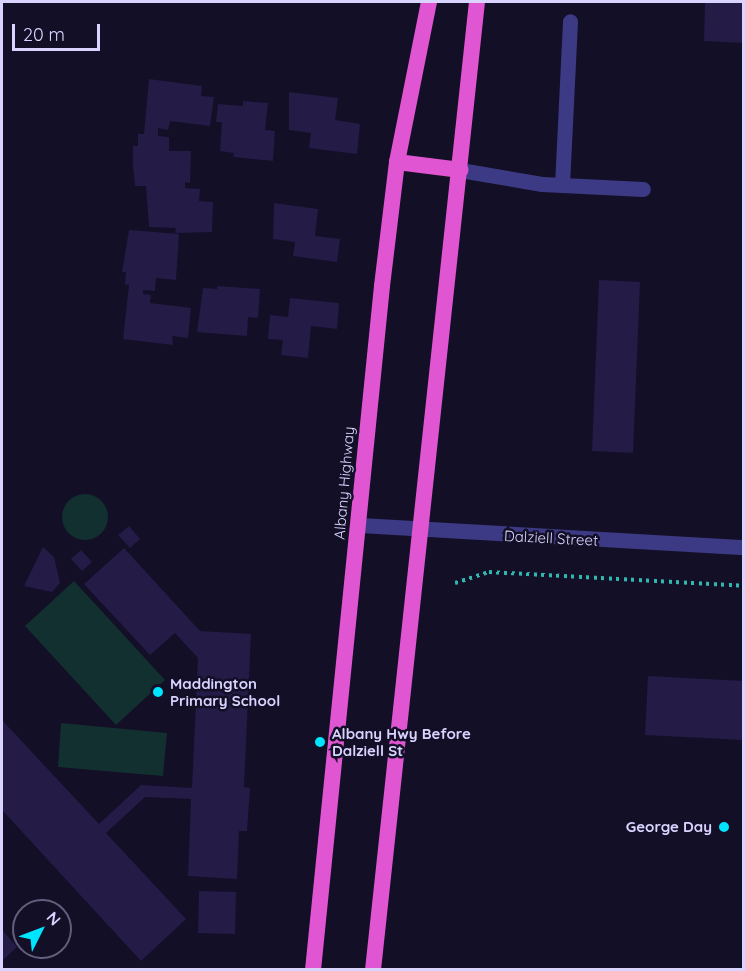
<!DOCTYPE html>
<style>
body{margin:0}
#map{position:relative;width:745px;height:971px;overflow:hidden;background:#130f26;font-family:Quicksand,sans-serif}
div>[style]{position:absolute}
.green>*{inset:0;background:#12302f}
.round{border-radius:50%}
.building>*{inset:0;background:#241b47}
.path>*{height:4px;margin-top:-2px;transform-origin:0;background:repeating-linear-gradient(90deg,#2fb8b0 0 3px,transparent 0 7.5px)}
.service>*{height:15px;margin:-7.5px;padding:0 7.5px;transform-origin:7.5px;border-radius:7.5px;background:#3d3a85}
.minor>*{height:15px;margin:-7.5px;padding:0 7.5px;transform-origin:7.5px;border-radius:7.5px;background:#3d3a85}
.trunk>*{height:16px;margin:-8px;padding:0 8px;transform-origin:8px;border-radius:8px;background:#e055d1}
.dots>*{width:16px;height:16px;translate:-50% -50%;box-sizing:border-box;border:3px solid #130f26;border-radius:50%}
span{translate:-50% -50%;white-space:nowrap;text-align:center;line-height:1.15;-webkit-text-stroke:5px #130f26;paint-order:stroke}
.street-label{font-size:15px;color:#d9d4ff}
.poi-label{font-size:15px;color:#d9d4ff;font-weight:700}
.left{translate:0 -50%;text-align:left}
.right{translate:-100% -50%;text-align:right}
.frame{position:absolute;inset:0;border:3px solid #d9d4ff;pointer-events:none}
.north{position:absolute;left:12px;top:899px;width:60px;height:60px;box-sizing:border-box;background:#130f26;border:2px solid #625e7d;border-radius:50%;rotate:48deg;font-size:16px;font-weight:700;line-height:24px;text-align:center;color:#d9d4ff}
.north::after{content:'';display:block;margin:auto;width:21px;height:27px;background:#00e5ff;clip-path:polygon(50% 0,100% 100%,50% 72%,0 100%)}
.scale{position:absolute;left:12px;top:24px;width:88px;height:27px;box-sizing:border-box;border:3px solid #d9d4ff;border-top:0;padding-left:8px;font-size:18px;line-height:21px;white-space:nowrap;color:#d9d4ff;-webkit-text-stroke:4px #130f26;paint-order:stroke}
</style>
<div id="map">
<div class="green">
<i class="round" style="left:62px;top:494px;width:46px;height:46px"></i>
<i style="clip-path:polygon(74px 581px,165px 680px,116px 725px,25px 626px)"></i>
<i style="clip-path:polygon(61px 723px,167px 733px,163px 776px,58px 767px)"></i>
</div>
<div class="building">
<i style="clip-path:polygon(705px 2px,744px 2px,744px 43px,704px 41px)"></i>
<i style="clip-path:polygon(149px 79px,202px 86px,201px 96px,214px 97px,210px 126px,170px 121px,168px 130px,158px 128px,158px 136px,169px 137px,169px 151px,191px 151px,190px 183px,185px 182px,185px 188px,200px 189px,199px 201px,213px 202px,212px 232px,175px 233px,176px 228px,149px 227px,146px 186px,135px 186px,133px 166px,133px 146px,138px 146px,138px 134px,144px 134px)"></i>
<i style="clip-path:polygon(289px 92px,338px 98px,335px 120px,360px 124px,357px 154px,309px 148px,311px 133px,289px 130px)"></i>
<i style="clip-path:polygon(243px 101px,268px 103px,265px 130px,275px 131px,273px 161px,233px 157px,234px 153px,220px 151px,222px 122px,216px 122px,218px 104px,243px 106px)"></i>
<i style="clip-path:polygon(274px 203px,318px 209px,315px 236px,340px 239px,337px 262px,293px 256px,295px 242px,273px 239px)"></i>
<i style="clip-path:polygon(129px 230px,179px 234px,176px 280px,156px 278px,155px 291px,143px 290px,143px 294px,151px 295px,150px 303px,191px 308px,188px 338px,172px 336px,173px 345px,123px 339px,129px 285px,125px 284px,126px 272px,122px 272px)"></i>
<i style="clip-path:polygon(599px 280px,640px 282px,633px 453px,592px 451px)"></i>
<i style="clip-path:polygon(217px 286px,260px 289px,258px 318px,248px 317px,247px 336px,197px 332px,203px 288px,217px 289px)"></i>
<i style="clip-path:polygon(290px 298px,339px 303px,337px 329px,311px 326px,308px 358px,281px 355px,283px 340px,268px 339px,270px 315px,288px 317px)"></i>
<i style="clip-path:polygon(129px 526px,140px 539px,130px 548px,118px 535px)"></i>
<i style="clip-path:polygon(43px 547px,54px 557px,60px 583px,52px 592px,24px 586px)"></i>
<i style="clip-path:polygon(124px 548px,200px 631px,251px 634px,244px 787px,250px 788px,247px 831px,239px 831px,237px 879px,188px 876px,191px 799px,145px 797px,106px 833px,186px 919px,141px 961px,2px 810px,2px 720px,99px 824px,141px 785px,192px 788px,198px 658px,175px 633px,150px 655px,84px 584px)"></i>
<i style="clip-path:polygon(81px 550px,92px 562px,82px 571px,71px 559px)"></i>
<i style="clip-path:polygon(648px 676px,744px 681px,744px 740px,645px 735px)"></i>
<i style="clip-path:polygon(199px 891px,236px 892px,235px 934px,198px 933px)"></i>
<i style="clip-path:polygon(2px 930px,17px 947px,2px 961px)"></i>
</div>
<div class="path">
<i style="left:455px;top:583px;width:36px;rotate:-18deg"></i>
<i style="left:489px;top:572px;width:255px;rotate:3.1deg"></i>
</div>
<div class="service">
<i style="left:460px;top:170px;width:83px;rotate:9.7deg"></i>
<i style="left:542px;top:184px;width:101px;rotate:2.8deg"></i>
<i style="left:562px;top:185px;width:164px;rotate:-87.2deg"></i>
</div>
<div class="minor">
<i style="left:360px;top:525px;width:385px;rotate:3.3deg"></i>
</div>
<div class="trunk">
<i style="left:397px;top:162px;width:64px;rotate:7.2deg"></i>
<i style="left:313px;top:970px;width:687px;rotate:-84.24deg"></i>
<i style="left:382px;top:286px;width:125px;rotate:-83.1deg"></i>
<i style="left:397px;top:162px;width:163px;rotate:-78.7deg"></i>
<i style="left:373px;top:970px;width:974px;rotate:-83.87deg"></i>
</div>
<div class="dots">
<i style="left:158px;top:692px;background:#00e5ff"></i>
<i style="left:320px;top:742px;background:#00e5ff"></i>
<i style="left:724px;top:827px;background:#00e5ff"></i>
</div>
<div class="street-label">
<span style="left:344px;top:483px;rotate:-85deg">Albany Highway</span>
<span style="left:551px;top:538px;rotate:3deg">Dalziell Street</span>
</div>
<div class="poi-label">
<span class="left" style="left:170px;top:692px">Maddington<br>Primary School</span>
<span class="left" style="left:332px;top:742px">Albany Hwy Before<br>Dalziell St</span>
<span class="right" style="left:712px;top:827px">George Day</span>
</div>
<div class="frame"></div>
<div class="north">N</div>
<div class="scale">20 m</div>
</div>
